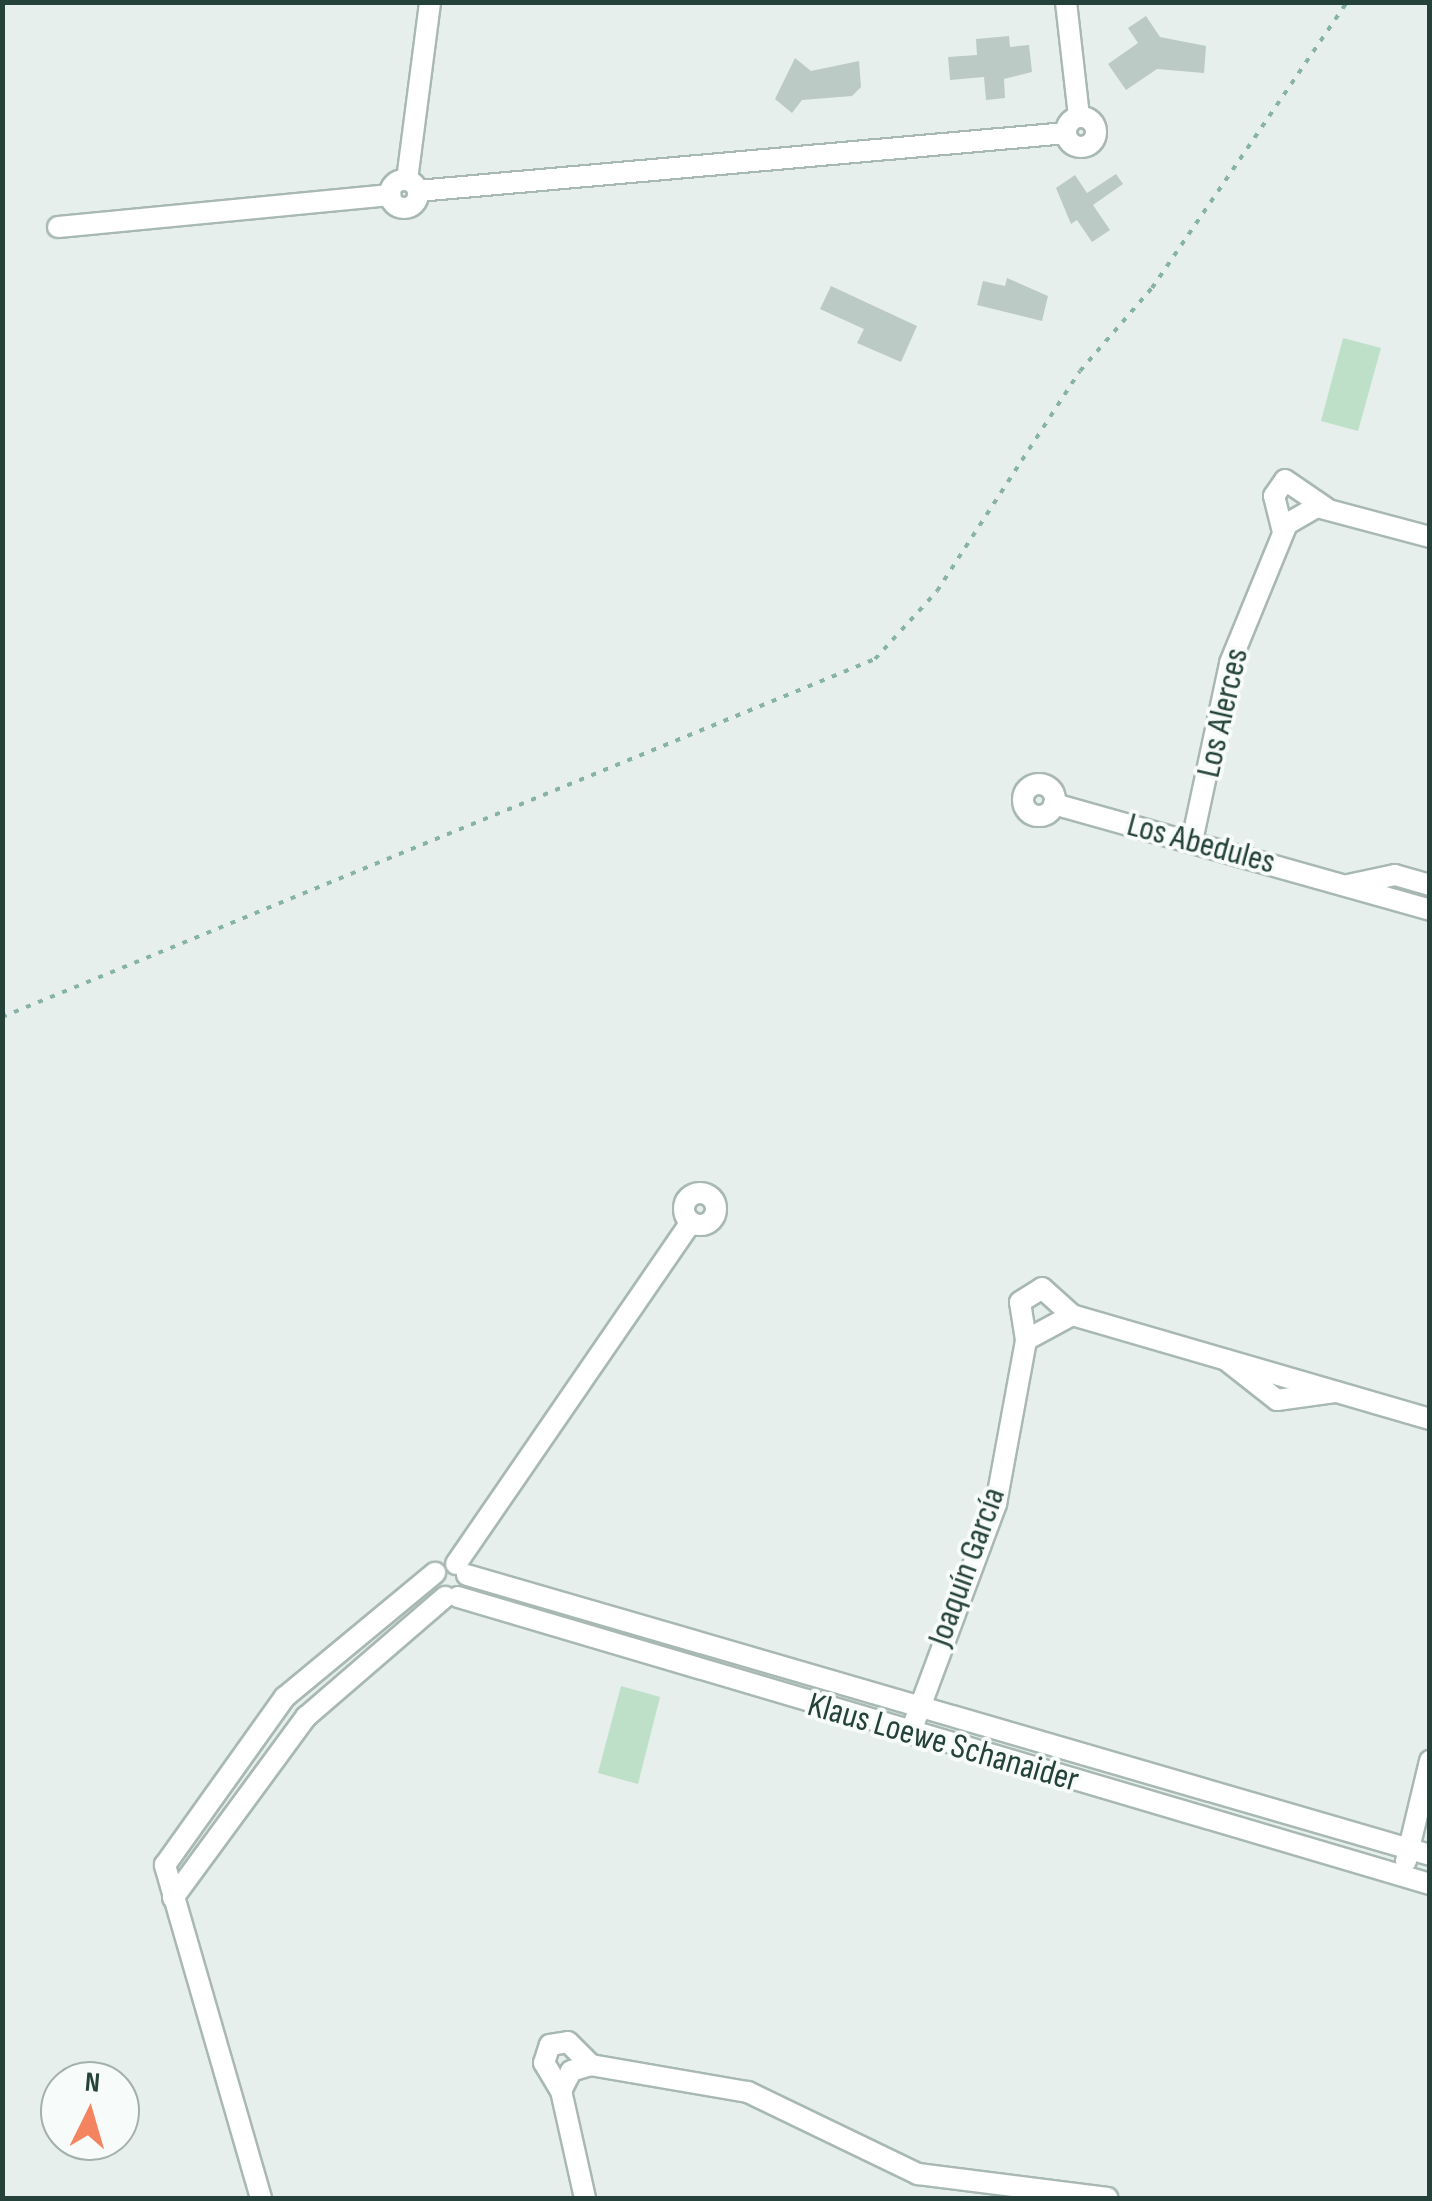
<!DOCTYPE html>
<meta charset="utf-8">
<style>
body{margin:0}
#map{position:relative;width:1432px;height:2201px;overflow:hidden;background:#e6efeb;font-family:"Sofia Sans Condensed",sans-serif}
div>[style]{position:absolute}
.green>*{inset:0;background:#bfe0c8}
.building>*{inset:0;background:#bbcac4}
.path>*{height:4px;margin-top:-2px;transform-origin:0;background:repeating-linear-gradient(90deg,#86b3a5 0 5px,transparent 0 13px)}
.roads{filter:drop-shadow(2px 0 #a8b8b2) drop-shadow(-2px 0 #a8b8b2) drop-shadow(0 2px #a8b8b2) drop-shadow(0 -2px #a8b8b2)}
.minor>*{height:20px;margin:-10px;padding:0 10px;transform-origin:10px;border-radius:10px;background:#fff}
.minor>.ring{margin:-10px;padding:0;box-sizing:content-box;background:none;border:20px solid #fff;border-radius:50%}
span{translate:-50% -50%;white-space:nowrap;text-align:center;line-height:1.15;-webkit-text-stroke:8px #f7fbf9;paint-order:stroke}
.street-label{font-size:35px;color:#24423a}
.frame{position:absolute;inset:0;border:5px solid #24423a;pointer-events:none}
.north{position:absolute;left:40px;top:2061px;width:100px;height:100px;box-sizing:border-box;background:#f7fbf9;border:2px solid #a3b1ad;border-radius:50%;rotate:5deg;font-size:28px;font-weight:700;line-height:40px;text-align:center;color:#24423a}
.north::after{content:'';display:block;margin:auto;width:35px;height:45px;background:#f4845f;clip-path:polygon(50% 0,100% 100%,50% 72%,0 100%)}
</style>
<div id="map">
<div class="green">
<i style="clip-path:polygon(1343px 338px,1381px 348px,1358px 431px,1321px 421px)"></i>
<i style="clip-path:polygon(621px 1686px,660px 1697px,638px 1784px,598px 1773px)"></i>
</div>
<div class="building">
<i style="clip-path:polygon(1146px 16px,1160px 37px,1206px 46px,1204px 73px,1157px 69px,1126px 90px,1108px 64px,1138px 43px,1128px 28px)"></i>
<i style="clip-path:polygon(1009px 36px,1010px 47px,1029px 45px,1032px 72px,1004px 79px,1005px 98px,986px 100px,984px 77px,950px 80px,948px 57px,977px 55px,976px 39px)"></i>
<i style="clip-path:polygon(795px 58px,811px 71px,859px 61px,861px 87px,852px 96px,802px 100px,792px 113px,775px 99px)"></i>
<i style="clip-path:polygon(1116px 174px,1123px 184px,1093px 205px,1110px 230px,1092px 242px,1077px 220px,1071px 224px,1056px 188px,1075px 175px,1087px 193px)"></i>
<i style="clip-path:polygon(1007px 278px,1048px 296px,1042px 321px,977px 305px,983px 281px,1005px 286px)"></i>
<i style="clip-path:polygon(831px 286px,917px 326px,901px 362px,857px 343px,864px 329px,820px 309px)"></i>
</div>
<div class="path">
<i style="left:2px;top:1017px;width:944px;rotate:-22.3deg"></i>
<i style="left:875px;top:659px;width:92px;rotate:-47.6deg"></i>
<i style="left:937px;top:591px;width:262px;rotate:-57deg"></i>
<i style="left:1080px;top:371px;width:110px;rotate:-49.1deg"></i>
<i style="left:1152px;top:288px;width:346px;rotate:-55.7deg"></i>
</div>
<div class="roads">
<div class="minor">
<i style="left:1066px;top:2px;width:115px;rotate:83.5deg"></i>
<i class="ring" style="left:1066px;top:117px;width:10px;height:10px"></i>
<i class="ring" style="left:390px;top:180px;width:8px;height:8px"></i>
<i style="left:407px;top:180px;width:179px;rotate:-82.6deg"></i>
<i style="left:418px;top:191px;width:651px;rotate:-5.11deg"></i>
<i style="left:58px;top:227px;width:334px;rotate:-5.5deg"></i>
<i style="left:1283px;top:532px;width:37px;rotate:-104deg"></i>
<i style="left:1274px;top:496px;width:19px;rotate:-55deg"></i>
<i style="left:1285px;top:480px;width:50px;rotate:34.3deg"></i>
<i class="ring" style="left:1023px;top:784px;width:12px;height:12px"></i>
<i style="left:1054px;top:804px;width:391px;rotate:15.7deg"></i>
<i style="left:1192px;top:841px;width:182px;rotate:-77.9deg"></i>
<i style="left:1230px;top:663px;width:150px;rotate:-67.7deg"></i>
<i style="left:1287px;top:524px;width:34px;rotate:-30deg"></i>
<i style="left:1317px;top:507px;width:117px;rotate:14.9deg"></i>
<i style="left:1348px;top:885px;width:48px;rotate:-12deg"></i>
<i style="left:1395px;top:875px;width:36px;rotate:16deg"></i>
<i class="ring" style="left:684px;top:1193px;width:12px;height:12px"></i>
<i style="left:1026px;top:1340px;width:52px;rotate:-28.5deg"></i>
<i style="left:1072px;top:1315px;width:373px;rotate:16.2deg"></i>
<i style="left:1226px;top:1360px;width:65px;rotate:38.1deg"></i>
<i style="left:1277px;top:1400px;width:60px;rotate:-7.7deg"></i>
<i style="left:456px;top:1564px;width:415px;rotate:-55.5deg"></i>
<i style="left:467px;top:1575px;width:1003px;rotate:16.21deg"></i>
<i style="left:458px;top:1597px;width:1013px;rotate:16.45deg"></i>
<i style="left:910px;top:1734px;width:246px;rotate:-69.5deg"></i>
<i style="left:996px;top:1504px;width:167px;rotate:-79.6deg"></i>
<i style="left:1026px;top:1340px;width:38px;rotate:-99deg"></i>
<i style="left:1020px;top:1302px;width:26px;rotate:-32deg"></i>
<i style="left:1042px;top:1288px;width:40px;rotate:42deg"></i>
<i style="left:1406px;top:1861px;width:103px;rotate:-76.5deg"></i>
<i style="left:173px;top:1898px;width:225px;rotate:-53.7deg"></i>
<i style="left:306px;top:1717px;width:184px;rotate:-40.8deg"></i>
<i style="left:561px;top:2091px;width:33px;rotate:-121deg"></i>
<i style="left:544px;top:2063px;width:19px;rotate:-72deg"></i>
<i style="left:550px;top:2045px;width:18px;rotate:-9deg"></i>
<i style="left:568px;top:2042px;width:33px;rotate:45deg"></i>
<i style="left:261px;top:2198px;width:347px;rotate:-106.1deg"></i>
<i style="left:165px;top:1865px;width:206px;rotate:-54.5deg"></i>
<i style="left:285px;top:1697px;width:195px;rotate:-39.6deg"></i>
<i style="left:585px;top:2198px;width:110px;rotate:-102.6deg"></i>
<i style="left:561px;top:2091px;width:22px;rotate:-63deg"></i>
<i style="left:571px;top:2071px;width:21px;rotate:-17deg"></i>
<i style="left:591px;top:2065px;width:159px;rotate:9.8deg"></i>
<i style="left:748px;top:2092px;width:189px;rotate:25.8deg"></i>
<i style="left:918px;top:2174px;width:191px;rotate:7.2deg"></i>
</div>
</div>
<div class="street-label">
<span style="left:1223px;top:713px;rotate:-77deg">Los Alerces</span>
<span style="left:1201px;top:844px;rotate:15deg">Los Abedules</span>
<span style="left:967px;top:1567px;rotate:-70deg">Joaquín García</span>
<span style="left:943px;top:1743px;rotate:16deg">Klaus Loewe Schanaider</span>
</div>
<div class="frame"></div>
<div class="north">N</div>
</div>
